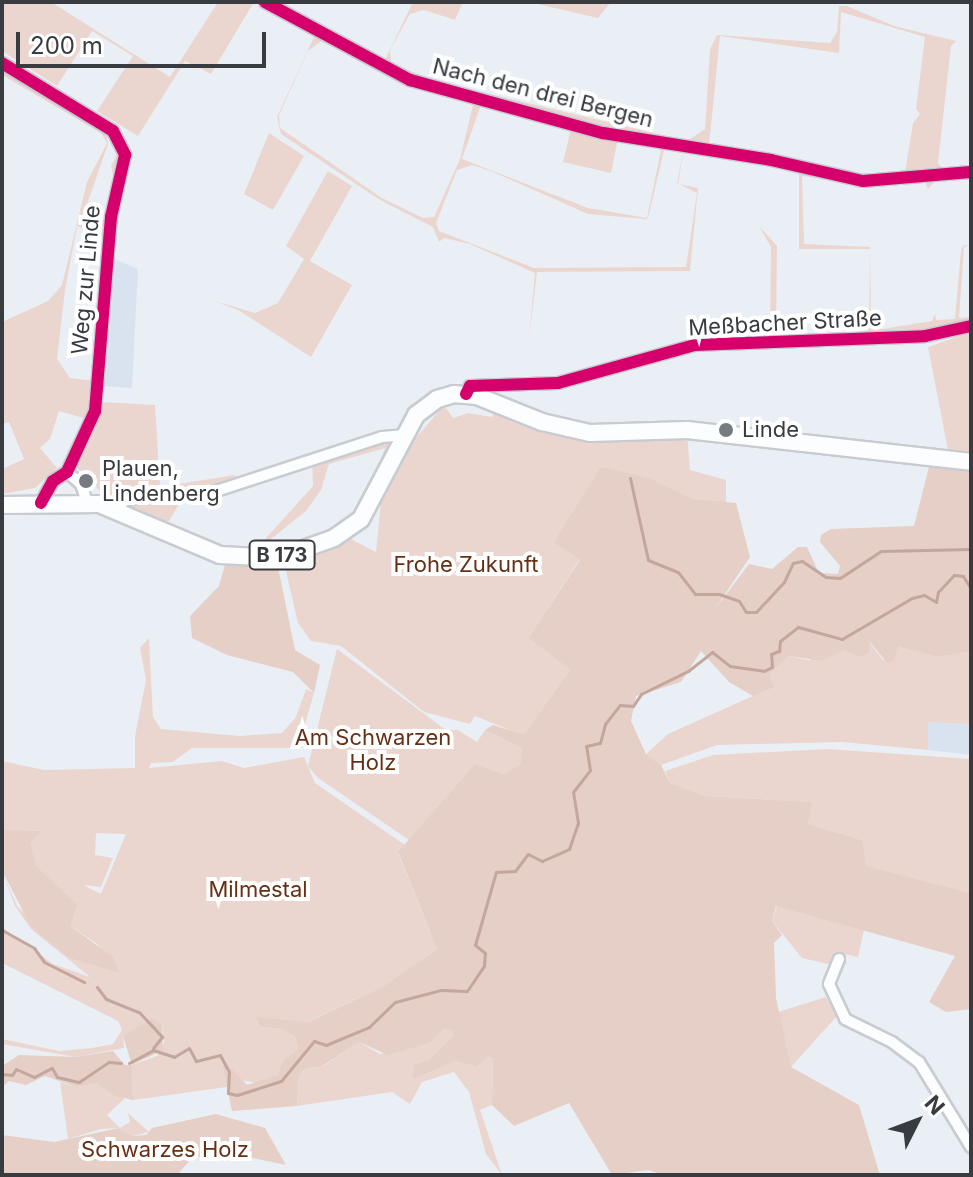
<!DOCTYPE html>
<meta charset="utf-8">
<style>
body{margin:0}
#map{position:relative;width:973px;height:1177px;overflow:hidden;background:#eaeff5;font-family:Inter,sans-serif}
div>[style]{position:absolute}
.built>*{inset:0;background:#d9e3ef}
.green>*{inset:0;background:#ebd6cf}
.forest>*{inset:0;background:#e5cfc7}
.stream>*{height:3px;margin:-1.5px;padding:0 1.5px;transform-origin:1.5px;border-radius:1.5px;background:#c4a79c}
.roads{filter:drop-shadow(2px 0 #c8ccd1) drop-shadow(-2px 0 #c8ccd1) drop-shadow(0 2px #c8ccd1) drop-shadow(0 -2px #c8ccd1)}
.street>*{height:10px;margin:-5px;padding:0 5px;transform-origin:5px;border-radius:5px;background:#fcfdfe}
.primary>*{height:16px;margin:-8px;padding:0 8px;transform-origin:8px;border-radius:8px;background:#fcfdfe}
.cycleway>*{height:12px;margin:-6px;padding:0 6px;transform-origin:6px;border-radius:6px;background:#d6006c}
.dots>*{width:22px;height:22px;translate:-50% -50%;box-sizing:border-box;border:4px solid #fff;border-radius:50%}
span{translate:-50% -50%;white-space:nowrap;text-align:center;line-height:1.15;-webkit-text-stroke:8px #fff;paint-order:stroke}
.shield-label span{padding:2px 6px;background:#fff;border:2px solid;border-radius:6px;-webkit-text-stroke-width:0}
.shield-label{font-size:20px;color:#383c40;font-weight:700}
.street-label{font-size:22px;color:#383c40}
.poi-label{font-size:22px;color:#383c40}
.left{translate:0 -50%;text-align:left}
.park-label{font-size:22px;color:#672f14}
.frame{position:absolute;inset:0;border:4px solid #383c40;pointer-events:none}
.north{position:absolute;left:877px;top:1081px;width:80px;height:80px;-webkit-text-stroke:6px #fff;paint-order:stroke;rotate:48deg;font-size:22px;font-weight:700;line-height:32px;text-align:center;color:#383c40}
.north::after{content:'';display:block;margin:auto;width:28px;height:36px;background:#383c40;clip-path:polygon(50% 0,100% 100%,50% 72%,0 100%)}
.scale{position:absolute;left:16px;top:32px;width:250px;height:36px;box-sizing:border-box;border:4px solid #383c40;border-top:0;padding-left:10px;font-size:24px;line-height:28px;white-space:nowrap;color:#383c40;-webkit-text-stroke:6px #fff;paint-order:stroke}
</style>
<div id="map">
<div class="built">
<i style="clip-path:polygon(114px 259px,138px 269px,132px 388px,103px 386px)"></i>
<i style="clip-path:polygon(928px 721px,971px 724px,971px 755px,928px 750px)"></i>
</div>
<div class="green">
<i style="clip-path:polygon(2px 2px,51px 2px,170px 77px,218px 2px,254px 2px,211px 74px,185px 61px,138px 136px,97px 111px,133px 56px,92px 31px,57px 86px,2px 51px)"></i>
<i style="clip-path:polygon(413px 2px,463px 2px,455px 20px,424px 10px,410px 14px,390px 50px,391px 61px,400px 67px,436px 81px,687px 141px,705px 129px,710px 49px,717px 35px,830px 43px,837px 32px,839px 6px,847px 6px,894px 26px,956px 41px,951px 46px,938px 163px,945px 171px,905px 172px,913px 123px,920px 114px,916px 109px,925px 37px,841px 12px,839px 53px,720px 36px,709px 146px,583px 126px,494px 95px,417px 80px,384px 62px)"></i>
<i style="clip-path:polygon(529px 2px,611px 2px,598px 18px)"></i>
<i style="clip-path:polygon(evenodd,316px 33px,388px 71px,482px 102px,462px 159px,588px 208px,647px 218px,662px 145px,665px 146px,648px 218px,646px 219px,588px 214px,491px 171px,472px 165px,457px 170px,436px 223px,439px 231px,534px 268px,686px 267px,697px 193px,677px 183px,684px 148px,678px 184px,698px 188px,690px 271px,537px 272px,529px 339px,535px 273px,470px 244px,444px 238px,439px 242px,433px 227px,380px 200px,281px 134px,277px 117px,316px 33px,324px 39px,408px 84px,473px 105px,460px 159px,434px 217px,423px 218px,382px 198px,280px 128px,279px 115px,308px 51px,324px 39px)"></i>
<i style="clip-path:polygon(2px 66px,106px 132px,108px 144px,85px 210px,87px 228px,99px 235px,114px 179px,111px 166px,120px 148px,101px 284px,103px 238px,77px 226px,65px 290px,57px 359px,70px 378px,94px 381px,87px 419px,59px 411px,50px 439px,40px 448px,57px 468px,35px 488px,2px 494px,2px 469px,24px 459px,9px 422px,2px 424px,2px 322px,48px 301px,62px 285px,87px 182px,107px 143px,101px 133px,2px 75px)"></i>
<i style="clip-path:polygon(571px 129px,618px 138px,611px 173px,563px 162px)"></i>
<i style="clip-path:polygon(269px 133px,304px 156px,273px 210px,244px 194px)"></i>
<i style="clip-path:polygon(799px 169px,880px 184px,937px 179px,928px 189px,925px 182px,872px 186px,802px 176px,804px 244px,870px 247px,871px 317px,882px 329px,932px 321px,935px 314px,936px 320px,955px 319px,961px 250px,963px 246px,971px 244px,964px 247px,959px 318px,971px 317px,971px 321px,937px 331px,862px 335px,869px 329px,870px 249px,799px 249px)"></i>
<i style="clip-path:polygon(328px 171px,352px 186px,310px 261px,352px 285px,311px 357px,238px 310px,214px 301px,255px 313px,278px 303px,304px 259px,286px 246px)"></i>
<i style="clip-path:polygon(759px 226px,777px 246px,776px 332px,787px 335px,758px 335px,770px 332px,771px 247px)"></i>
<i style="clip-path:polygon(971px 332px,971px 454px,948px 450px,928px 347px)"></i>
<i style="clip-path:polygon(102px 402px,155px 405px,160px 487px,235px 475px,237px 483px,113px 498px,102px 493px,77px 468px)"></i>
<i style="clip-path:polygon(444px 405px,453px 418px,468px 413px,492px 417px,495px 411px,562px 432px,687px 432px,690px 470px,726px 480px,726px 503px,693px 499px,648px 478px,601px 468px,592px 485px,580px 559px,528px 638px,570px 670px,524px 736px,475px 716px,470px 724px,424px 712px,341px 646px,311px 641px,298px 623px,285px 567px,291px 557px,347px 537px,376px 552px,381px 501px,402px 454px)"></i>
<i style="clip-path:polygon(evenodd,385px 440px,392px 447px,369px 501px,347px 525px,307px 544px,258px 552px,210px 547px,125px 507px,133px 500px,183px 497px,166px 526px,220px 546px,258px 547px,313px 486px,312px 462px,385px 440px,385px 448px,367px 497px,349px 518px,316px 537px,273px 547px,271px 539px,306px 511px,321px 490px,329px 464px,385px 448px)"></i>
<i style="clip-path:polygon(evenodd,149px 638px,153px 717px,161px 729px,240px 736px,282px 733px,296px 717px,306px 689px,314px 693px,302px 735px,292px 748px,192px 748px,173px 762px,151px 763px,149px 768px,222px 761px,244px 768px,304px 757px,315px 783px,405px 845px,398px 853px,437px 949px,382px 987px,307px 1022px,255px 1018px,260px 1027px,282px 1029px,295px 1037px,298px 1049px,283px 1060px,277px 1075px,261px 1083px,237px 1080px,221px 1058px,227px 1087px,133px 1100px,132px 1065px,157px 1056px,164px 1043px,162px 1025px,123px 1036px,124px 1048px,76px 1057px,2px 1044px,2px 1039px,59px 1051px,92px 1048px,113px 1044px,122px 1030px,118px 1021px,2px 963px,2px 927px,53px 964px,90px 977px,31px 929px,15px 906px,2px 871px,17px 906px,71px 959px,119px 973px,97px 944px,70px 926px,69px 902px,36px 866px,29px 843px,42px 831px,2px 829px,2px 761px,44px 770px,135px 768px,135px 736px,146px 680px,140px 648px,149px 638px,96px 833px,126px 834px,101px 894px,83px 885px,101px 887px,113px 858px,95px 855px,96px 833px)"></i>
<i style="clip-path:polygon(869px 642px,884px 661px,898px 647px,938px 657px,971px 651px,971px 724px,928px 722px,928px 750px,842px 742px,717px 745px,661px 765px,646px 754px,668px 734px,773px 687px,768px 674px,789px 656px,809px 660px,844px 650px,869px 653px)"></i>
<i style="clip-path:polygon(337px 649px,446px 730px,458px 730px,477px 742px,485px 730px,522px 748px,520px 766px,504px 774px,475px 764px,409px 840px,318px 778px,308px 766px)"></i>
<i style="clip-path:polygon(827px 749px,971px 759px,971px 893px,865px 866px,862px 840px,808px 824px,811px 802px,705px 796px,670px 783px,665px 771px,713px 755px)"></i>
<i style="clip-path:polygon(777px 906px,864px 930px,858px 957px,836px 952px,832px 965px,802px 958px,772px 921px)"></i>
<i style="clip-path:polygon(826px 997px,837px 1016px,791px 1067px,778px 1012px)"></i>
<i style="clip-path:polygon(444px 1029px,454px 1030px,453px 1036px,427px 1061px,437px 1068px,455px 1061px,477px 1067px,487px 1057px,493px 1058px,492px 1105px,480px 1110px,502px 1175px,486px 1154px,469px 1092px,454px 1072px,422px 1082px,410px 1104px,392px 1092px,297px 1106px,299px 1075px,306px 1068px,322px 1067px,359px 1042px,380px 1054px,411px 1047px)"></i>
<i style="clip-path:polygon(60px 1082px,77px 1087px,97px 1083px,125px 1098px,107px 1115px,120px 1128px,130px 1122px,128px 1113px,149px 1132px,133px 1136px,119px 1128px,101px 1129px,68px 1139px)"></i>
</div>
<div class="forest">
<i style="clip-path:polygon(930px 463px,971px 466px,971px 651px,938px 657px,898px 647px,893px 661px,887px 663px,870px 642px,869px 653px,861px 657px,844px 650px,822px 661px,789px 656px,769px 674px,774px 687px,753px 696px,729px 682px,701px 651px,681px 682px,636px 696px,631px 721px,646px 754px,661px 765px,670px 783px,705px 796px,812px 802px,808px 824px,862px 840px,866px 866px,971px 893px,971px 1009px,946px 1012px,929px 1002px,955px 956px,776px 906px,772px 921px,782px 935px,774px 943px,776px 998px,791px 1067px,859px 1105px,880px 1175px,664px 1175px,648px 1170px,612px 1175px,569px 1103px,514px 1126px,492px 1105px,493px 1058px,487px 1057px,477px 1067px,455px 1061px,413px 1079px,414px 1065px,427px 1061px,453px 1036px,453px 1030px,444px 1029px,429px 1043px,388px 1055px,359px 1042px,321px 1067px,306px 1068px,299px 1075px,297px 1106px,232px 1111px,221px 1058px,247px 1085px,277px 1075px,283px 1060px,298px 1049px,295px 1037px,282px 1029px,260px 1027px,255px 1017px,308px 1022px,382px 987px,437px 949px,398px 852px,475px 764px,504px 774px,520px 765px,522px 748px,485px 730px,493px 725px,524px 735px,570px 670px,528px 638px,580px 560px,554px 542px,601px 467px,649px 478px,693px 499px,736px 503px,750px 557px,715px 609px,749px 564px,772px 569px,798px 547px,807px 547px,819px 573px,838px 574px,840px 566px,820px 542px,821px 535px,831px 529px,914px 526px)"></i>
<i style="clip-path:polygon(226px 561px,273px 561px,278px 567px,295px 650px,320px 665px,314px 693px,293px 672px,227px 655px,192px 638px,190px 616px,219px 586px)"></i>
<i style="clip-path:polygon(2px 829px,42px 831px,30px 843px,36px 866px,77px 905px,70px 926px,113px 957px,119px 973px,71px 959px,32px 928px,2px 871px)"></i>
<i style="clip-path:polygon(152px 1018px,162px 1025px,163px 1050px,132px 1065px,133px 1100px,113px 1095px,97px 1083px,77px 1087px,45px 1076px,26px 1085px,9px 1081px,2px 1087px,2px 1066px,19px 1055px,76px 1057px,113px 1051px,125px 1065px,132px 1065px,123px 1036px)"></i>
<i style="clip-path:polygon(216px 1114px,265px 1128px,286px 1165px,220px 1151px,191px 1159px,177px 1175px,2px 1175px,2px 1135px,54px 1142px,119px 1128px,133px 1136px,146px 1135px,152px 1128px)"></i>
</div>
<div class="stream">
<i style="left:630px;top:478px;width:84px;rotate:77.6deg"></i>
<i style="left:648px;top:560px;width:32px;rotate:22deg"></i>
<i style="left:678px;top:572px;width:28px;rotate:52deg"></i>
<i style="left:695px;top:594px;width:24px"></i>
<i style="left:719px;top:594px;width:21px;rotate:19deg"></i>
<i style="left:739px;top:601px;width:13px;rotate:58deg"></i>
<i style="left:746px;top:612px;width:10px"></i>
<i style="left:756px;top:612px;width:41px;rotate:-47deg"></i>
<i style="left:784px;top:582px;width:21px;rotate:-65deg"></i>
<i style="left:793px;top:563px;width:9px;rotate:-13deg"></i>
<i style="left:802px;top:561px;width:29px;rotate:34deg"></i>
<i style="left:826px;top:577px;width:14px;rotate:4deg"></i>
<i style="left:840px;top:578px;width:49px;rotate:-33.4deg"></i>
<i style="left:881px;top:551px;width:90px;rotate:-1.3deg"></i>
<i style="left:2px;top:930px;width:37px;rotate:29deg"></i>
<i style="left:34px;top:948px;width:17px;rotate:54deg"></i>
<i style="left:44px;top:962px;width:45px;rotate:26.6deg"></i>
<i style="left:97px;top:987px;width:15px;rotate:53deg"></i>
<i style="left:106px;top:999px;width:35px;rotate:22deg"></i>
<i style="left:139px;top:1012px;width:34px;rotate:47deg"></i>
<i style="left:162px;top:1037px;width:14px;rotate:129deg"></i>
<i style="left:129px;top:1063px;width:27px;rotate:-28deg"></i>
<i style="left:153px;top:1050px;width:22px;rotate:18deg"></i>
<i style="left:174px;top:1057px;width:17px;rotate:-31deg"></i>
<i style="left:189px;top:1048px;width:15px;rotate:62deg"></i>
<i style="left:196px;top:1061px;width:25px;rotate:-14deg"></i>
<i style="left:220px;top:1055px;width:19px;rotate:62deg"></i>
<i style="left:229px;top:1072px;width:21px;rotate:93deg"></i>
<i style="left:228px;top:1093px;width:9px;rotate:13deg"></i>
<i style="left:237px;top:1095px;width:46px;rotate:-17.7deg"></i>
<i style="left:281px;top:1081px;width:52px;rotate:-50.5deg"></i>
<i style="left:314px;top:1041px;width:13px;rotate:18deg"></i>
<i style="left:326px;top:1045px;width:47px;rotate:-22.7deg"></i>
<i style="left:369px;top:1027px;width:36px;rotate:-44deg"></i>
<i style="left:395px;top:1002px;width:48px;rotate:-14.6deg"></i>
<i style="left:441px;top:990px;width:26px;rotate:2deg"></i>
<i style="left:467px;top:991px;width:30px;rotate:-56deg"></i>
<i style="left:484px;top:966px;width:13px;rotate:-86deg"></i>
<i style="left:485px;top:953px;width:13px;rotate:-141deg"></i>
<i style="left:475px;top:945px;width:76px;rotate:-74deg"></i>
<i style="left:496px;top:872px;width:19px;rotate:-3deg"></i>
<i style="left:515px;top:871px;width:21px;rotate:-53deg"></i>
<i style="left:528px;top:854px;width:16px;rotate:27deg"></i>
<i style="left:542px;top:861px;width:30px;rotate:-24deg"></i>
<i style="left:569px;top:849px;width:28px;rotate:-71deg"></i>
<i style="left:578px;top:823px;width:31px;rotate:-99deg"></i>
<i style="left:573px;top:792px;width:28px;rotate:-52deg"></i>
<i style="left:590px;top:770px;width:24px;rotate:-99deg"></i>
<i style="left:586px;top:746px;width:14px;rotate:-12deg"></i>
<i style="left:600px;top:743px;width:20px;rotate:-75deg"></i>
<i style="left:605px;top:724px;width:24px;rotate:-52deg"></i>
<i style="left:620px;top:705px;width:13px;rotate:4deg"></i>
<i style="left:633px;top:706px;width:14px;rotate:-56deg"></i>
<i style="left:641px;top:694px;width:52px;rotate:-26.1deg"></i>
<i style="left:688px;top:671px;width:31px;rotate:-38deg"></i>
<i style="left:712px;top:652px;width:23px;rotate:38deg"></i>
<i style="left:730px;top:666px;width:34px;rotate:8deg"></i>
<i style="left:764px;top:671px;width:9px;rotate:-27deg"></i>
<i style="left:772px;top:667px;width:13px;rotate:-94deg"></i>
<i style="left:771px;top:654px;width:9px;rotate:-21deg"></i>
<i style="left:779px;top:651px;width:10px;rotate:-84deg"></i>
<i style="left:780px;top:641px;width:23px;rotate:-38deg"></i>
<i style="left:798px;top:627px;width:46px;rotate:15.3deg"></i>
<i style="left:842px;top:639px;width:81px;rotate:-30.4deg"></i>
<i style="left:912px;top:598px;width:12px;rotate:-14deg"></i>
<i style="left:924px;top:595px;width:14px;rotate:30deg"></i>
<i style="left:936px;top:602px;width:10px;rotate:-79deg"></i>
<i style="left:938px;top:592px;width:23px;rotate:-47deg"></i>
<i style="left:954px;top:575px;width:9px;rotate:6deg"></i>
<i style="left:963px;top:576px;width:15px;rotate:58deg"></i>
<i style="left:2px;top:1074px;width:10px;rotate:6deg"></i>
<i style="left:12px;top:1075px;width:7px;rotate:-56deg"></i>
<i style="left:16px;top:1069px;width:20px;rotate:24deg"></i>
<i style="left:34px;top:1077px;width:20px;rotate:-27deg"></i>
<i style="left:52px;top:1068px;width:10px;rotate:61deg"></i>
<i style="left:57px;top:1077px;width:23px;rotate:13deg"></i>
<i style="left:79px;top:1082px;width:36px;rotate:-34deg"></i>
<i style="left:109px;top:1062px;width:12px;rotate:5deg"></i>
</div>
<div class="roads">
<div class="street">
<i style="left:265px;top:2px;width:165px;rotate:28.3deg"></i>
<i style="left:410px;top:80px;width:200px;rotate:15.4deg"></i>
<i style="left:603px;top:133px;width:170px;rotate:9.1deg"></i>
<i style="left:771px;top:160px;width:94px;rotate:12.9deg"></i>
<i style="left:863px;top:181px;width:108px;rotate:-4.8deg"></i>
<i style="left:2px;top:63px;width:130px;rotate:31.5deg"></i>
<i style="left:113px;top:131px;width:27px;rotate:63deg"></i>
<i style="left:125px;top:155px;width:64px;rotate:102.7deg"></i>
<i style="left:111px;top:217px;width:195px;rotate:94.7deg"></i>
<i style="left:95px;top:411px;width:67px;rotate:114.7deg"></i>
<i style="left:67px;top:472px;width:17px;rotate:147deg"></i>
<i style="left:53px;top:481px;width:25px;rotate:119deg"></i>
<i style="left:466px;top:394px;width:9px;rotate:-63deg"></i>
<i style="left:470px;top:386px;width:88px;rotate:-2deg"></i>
<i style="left:558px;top:383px;width:142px;rotate:-15.5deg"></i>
<i style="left:695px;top:345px;width:230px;rotate:-2.2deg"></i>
<i style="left:925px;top:336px;width:47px;rotate:-12.3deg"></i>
<i style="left:67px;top:472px;width:18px;rotate:41deg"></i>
<i style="left:81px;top:484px;width:19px;rotate:72deg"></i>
<i style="left:116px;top:508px;width:14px;rotate:-39deg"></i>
<i style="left:127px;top:499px;width:83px;rotate:-4.1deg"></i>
<i style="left:210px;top:493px;width:181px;rotate:-18deg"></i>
<i style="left:382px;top:437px;width:21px;rotate:-5deg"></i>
<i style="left:839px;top:959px;width:27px;rotate:112deg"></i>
<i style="left:829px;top:984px;width:38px;rotate:65deg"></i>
<i style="left:845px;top:1019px;width:52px;rotate:26.1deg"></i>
<i style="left:892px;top:1042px;width:34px;rotate:37deg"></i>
<i style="left:919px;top:1062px;width:100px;rotate:58.5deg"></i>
</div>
<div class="primary">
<i style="left:2px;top:505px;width:97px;rotate:-0.6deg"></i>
<i style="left:99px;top:504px;width:131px;rotate:22.9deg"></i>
<i style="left:220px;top:555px;width:40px;rotate:2.9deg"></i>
<i style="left:260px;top:557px;width:35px;rotate:-8deg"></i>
<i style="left:295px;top:552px;width:41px;rotate:-19.7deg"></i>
<i style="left:334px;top:538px;width:33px;rotate:-35deg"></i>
<i style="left:361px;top:519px;width:118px;rotate:-62.1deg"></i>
<i style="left:416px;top:415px;width:26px;rotate:-37deg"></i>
<i style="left:437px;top:399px;width:18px;rotate:-16deg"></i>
<i style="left:454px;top:394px;width:23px;rotate:5deg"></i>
<i style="left:477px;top:396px;width:70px;rotate:21.8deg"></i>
<i style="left:542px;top:422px;width:49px;rotate:12.9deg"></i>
<i style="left:590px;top:433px;width:97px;rotate:-1.8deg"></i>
<i style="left:687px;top:430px;width:286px;rotate:6.4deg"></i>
</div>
</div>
<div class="cycleway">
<i style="left:265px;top:2px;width:165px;rotate:28.3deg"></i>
<i style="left:410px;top:80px;width:200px;rotate:15.4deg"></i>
<i style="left:603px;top:133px;width:170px;rotate:9.1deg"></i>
<i style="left:771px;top:160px;width:94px;rotate:12.9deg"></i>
<i style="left:863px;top:181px;width:108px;rotate:-4.8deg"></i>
<i style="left:2px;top:63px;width:130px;rotate:31.5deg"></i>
<i style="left:113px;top:131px;width:27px;rotate:63deg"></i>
<i style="left:125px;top:155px;width:64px;rotate:102.7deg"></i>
<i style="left:111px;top:217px;width:195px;rotate:94.7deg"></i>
<i style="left:95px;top:411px;width:67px;rotate:114.7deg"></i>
<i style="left:67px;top:472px;width:17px;rotate:147deg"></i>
<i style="left:53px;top:481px;width:25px;rotate:119deg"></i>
<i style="left:466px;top:394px;width:9px;rotate:-63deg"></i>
<i style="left:470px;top:386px;width:88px;rotate:-2deg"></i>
<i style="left:558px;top:383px;width:142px;rotate:-15.5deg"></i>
<i style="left:695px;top:345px;width:230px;rotate:-2.2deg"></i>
<i style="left:925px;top:336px;width:47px;rotate:-12.3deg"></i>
</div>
<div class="dots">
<i style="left:726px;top:430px;background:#767b7f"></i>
<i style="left:86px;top:481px;background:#767b7f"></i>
</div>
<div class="shield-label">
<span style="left:282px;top:555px">B 173</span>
</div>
<div class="street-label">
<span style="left:543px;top:93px;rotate:14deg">Nach den drei Bergen</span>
<span style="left:86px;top:280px;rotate:-85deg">Weg zur Linde</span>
<span style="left:785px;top:323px;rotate:-3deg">Meßbacher Straße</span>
</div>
<div class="poi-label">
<span class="left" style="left:742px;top:430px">Linde</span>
<span class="left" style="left:102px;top:481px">Plauen,<br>Lindenberg</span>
</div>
<div class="park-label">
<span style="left:466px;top:565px">Frohe Zukunft</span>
<span style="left:373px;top:750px">Am Schwarzen<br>Holz</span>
<span style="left:258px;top:890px">Milmestal</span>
<span style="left:165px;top:1150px">Schwarzes Holz</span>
</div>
<div class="frame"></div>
<div class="north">N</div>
<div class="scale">200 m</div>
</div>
